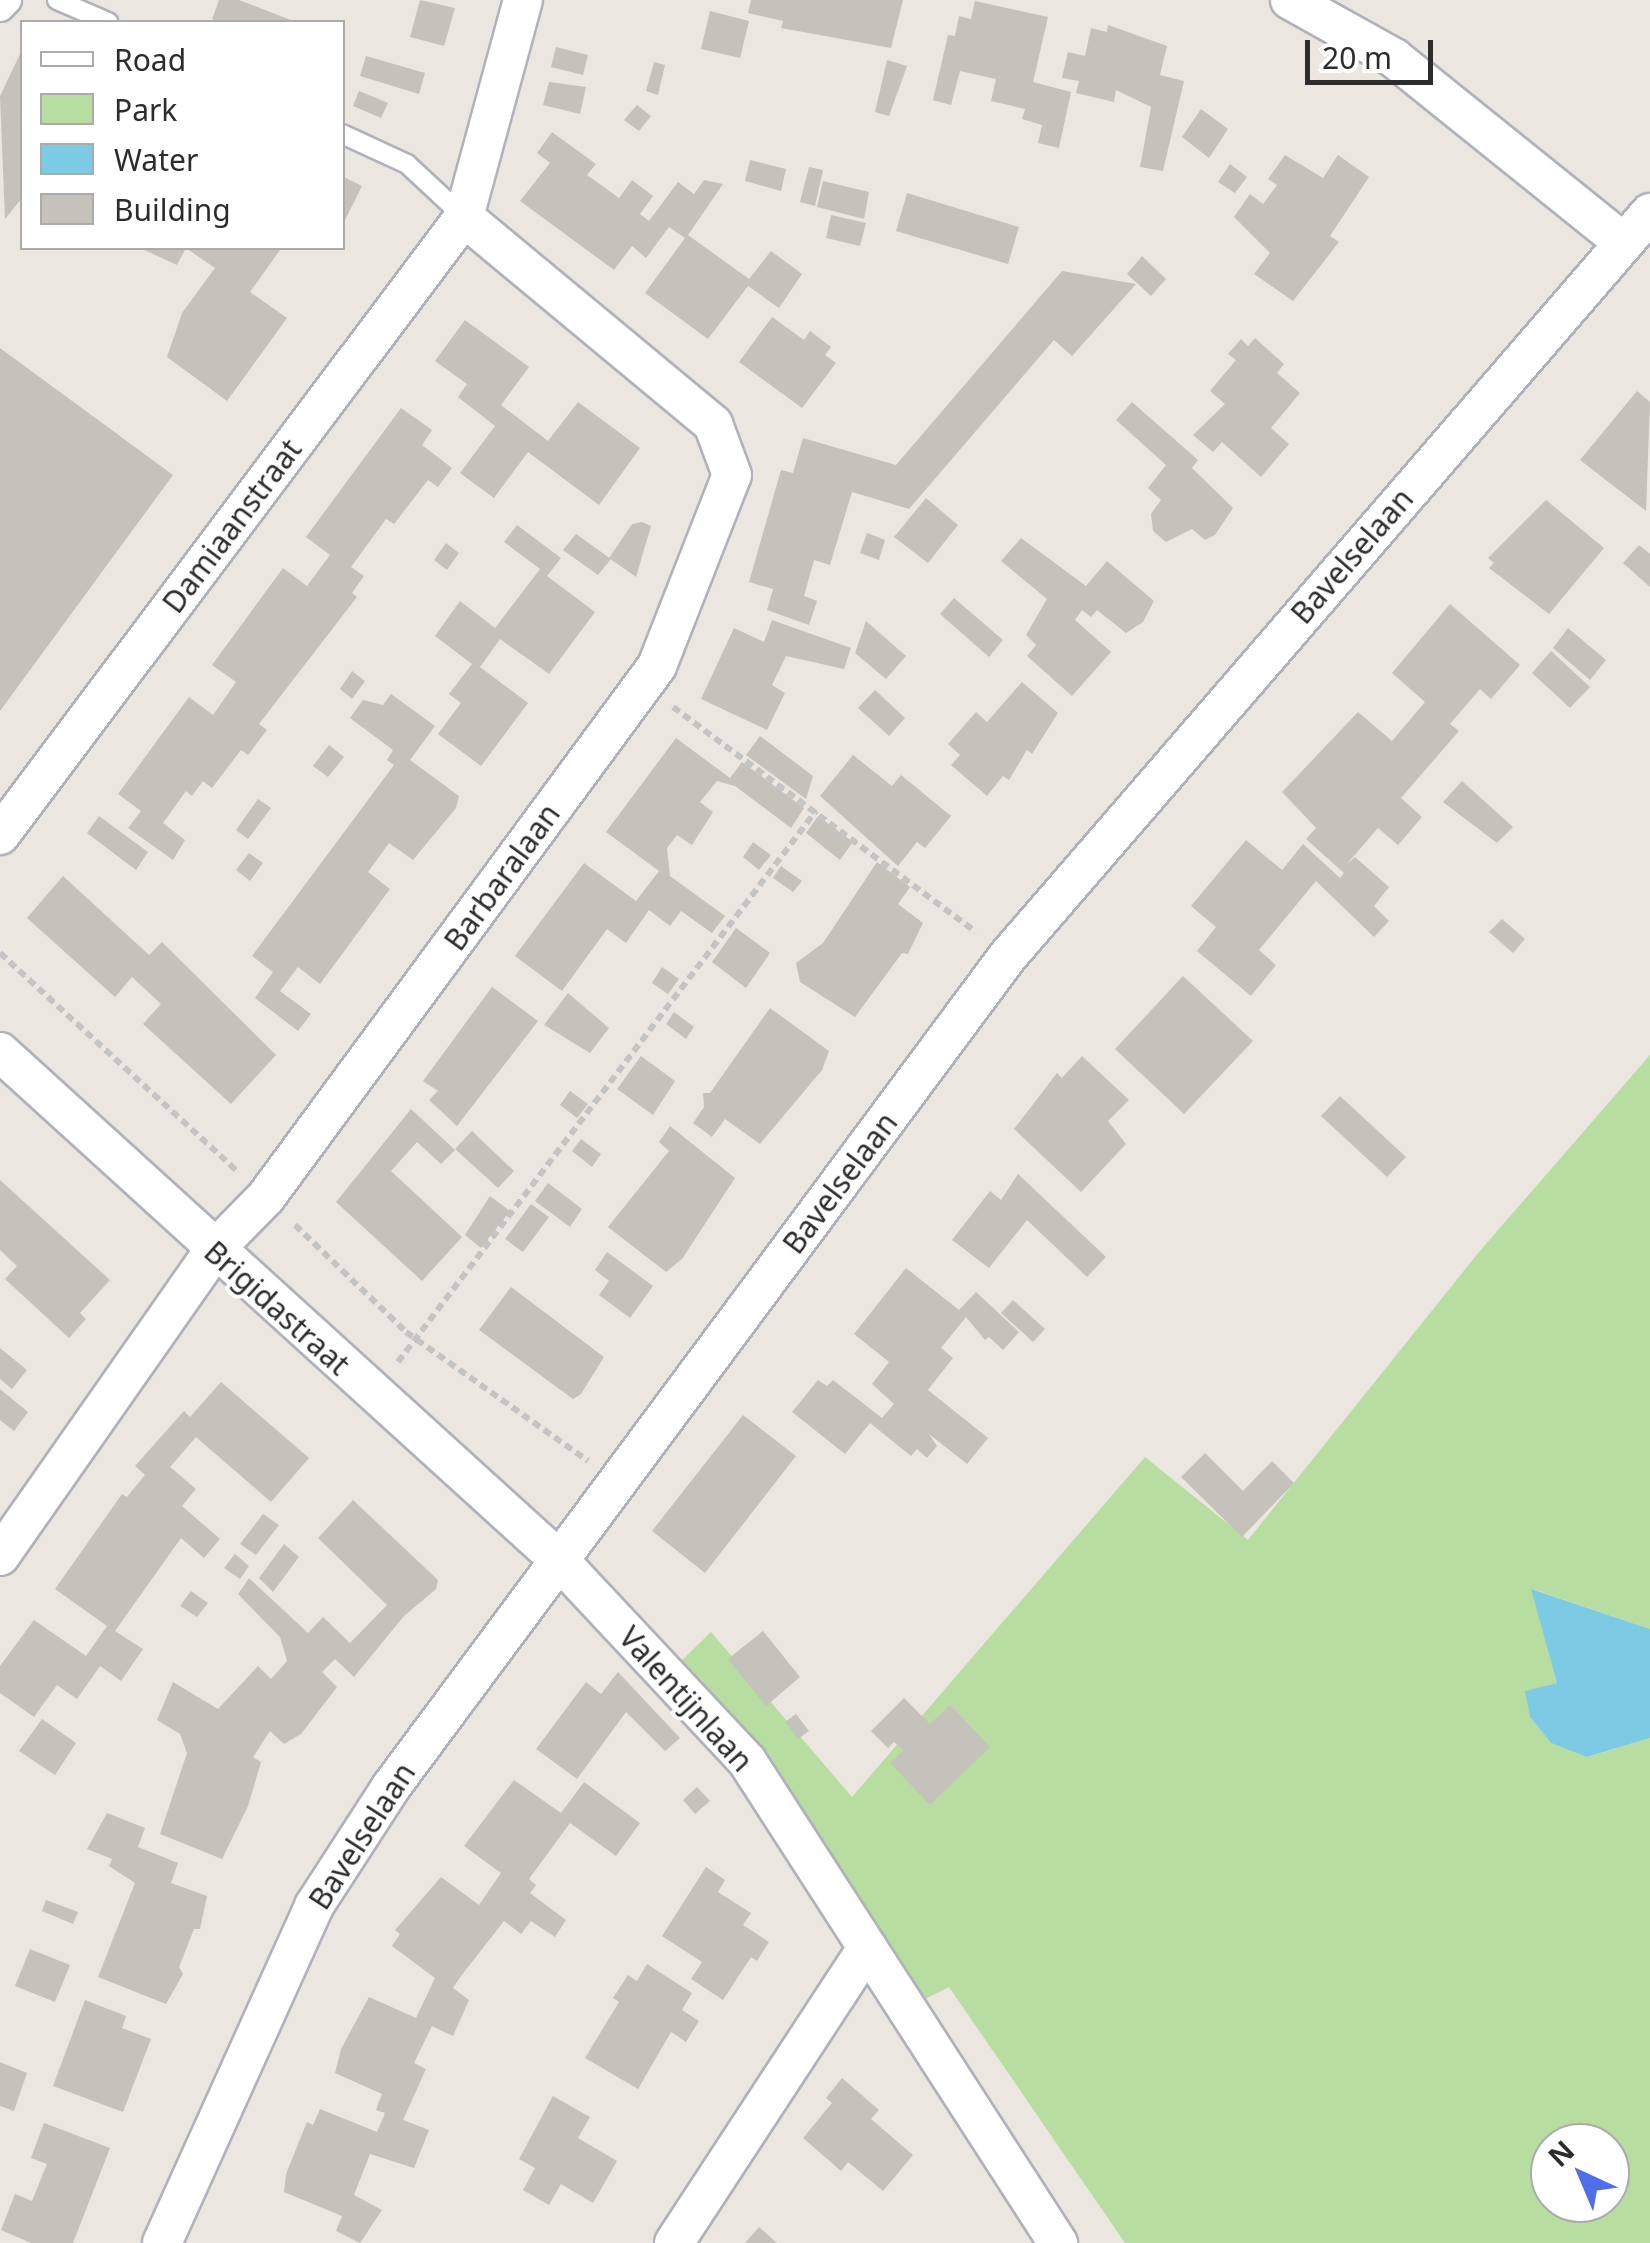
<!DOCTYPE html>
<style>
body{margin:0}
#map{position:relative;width:1650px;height:2243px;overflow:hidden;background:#ece6e0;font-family:"Noto Sans",sans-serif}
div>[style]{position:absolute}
.green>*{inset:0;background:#b7dda1}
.water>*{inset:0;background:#7dcae4}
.building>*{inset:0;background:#c5c1bb}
.path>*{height:6px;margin-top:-3px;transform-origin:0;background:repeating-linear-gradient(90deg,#c4c4c4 0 8px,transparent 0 13px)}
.roads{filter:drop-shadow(2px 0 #b0b2bb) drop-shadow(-2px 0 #b0b2bb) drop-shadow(0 2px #b0b2bb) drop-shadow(0 -2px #b0b2bb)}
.service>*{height:18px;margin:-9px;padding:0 9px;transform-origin:9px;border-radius:9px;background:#fff}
.pedestrian>*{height:28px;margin:-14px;padding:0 14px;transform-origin:14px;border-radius:14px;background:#fff}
.minor>*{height:38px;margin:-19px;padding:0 19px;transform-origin:19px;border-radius:19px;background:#fff}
span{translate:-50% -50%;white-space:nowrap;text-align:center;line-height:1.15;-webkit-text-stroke:8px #fff;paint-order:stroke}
.street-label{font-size:30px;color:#2c2c2c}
.legend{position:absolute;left:20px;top:20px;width:325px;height:230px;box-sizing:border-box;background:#fff;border:2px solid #ababab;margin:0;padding:12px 18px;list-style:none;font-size:30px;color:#2c2c2c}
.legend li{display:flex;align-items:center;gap:20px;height:50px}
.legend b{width:50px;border:2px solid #ababab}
.north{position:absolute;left:1530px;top:2123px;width:100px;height:100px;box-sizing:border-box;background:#fff;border:2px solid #ababab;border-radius:50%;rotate:316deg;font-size:28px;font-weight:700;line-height:40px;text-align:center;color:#2c2c2c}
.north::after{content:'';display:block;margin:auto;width:35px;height:45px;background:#4f6fe9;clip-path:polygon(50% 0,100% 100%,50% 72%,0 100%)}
.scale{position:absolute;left:1305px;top:40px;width:128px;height:45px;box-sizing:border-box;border:5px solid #2c2c2c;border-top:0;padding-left:12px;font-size:30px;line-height:35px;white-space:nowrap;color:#2c2c2c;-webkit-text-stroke:8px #fff;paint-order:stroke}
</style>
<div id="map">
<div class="green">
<i style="clip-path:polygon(evenodd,1650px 1055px,1650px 1629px,1532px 1589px,1557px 1683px,1526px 1691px,1530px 1717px,1551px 1743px,1588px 1757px,1650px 1738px,1650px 2243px,1125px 2243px,949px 1987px,919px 2002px,674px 1668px,711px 1632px,852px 1797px,1145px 1457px,1248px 1540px,1479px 1252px,1650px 1055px,1550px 2143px,1610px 2143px,1610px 2203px,1550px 2203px,1550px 2143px)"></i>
</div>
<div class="water">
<i style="clip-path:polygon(1531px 1589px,1650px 1629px,1650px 1738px,1587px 1757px,1551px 1743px,1530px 1717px,1525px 1691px,1557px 1683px)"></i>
</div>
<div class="building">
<i style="clip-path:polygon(219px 0,239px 0,296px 22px,220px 22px,212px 19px)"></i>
<i style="clip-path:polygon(420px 0,455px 8px,444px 46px,410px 37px)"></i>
<i style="clip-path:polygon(751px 0,903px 0,891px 48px,781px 28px,783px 21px,748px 13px)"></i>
<i style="clip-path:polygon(975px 1px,1048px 17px,1033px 82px,1071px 92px,1059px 148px,1038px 143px,1042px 125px,1022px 119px,1025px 109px,991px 101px,996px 79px,960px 71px,951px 105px,933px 100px,948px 35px,955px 36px,959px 16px,971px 19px)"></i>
<i style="clip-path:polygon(710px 11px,749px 21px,740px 58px,701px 49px)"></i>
<i style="clip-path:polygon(1108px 25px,1167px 46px,1160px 75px,1184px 81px,1163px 171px,1140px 167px,1151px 107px,1116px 90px,1114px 102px,1076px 93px,1079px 81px,1062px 78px,1068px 52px,1085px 56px,1091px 28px,1107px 32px)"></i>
<i style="clip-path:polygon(556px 47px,588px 55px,583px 75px,551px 67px)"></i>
<i style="clip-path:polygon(22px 50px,22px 198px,5px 219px,0 96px)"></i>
<i style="clip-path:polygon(366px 56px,425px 73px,419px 94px,360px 76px)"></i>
<i style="clip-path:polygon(887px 60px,907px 66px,889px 116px,875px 112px)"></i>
<i style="clip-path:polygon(654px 62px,665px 65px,658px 95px,646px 91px)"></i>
<i style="clip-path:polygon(549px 82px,586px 87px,580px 114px,543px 105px)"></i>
<i style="clip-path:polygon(359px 91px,388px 103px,381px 118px,353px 106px)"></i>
<i style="clip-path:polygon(637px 105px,651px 116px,639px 131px,624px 120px)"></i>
<i style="clip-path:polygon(1201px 109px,1228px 129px,1209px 158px,1182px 137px)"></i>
<i style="clip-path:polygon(552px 132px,596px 164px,587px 175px,619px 198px,632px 180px,653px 196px,640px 214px,649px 221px,678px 182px,694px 194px,704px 180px,723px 184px,688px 235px,749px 279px,771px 251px,802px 274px,779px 308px,748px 286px,708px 339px,645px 293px,685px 238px,669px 227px,646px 258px,632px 246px,614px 270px,520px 201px,550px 163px,537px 153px)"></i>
<i style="clip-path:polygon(1285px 155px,1323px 178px,1338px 155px,1369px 177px,1330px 236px,1339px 242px,1293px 301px,1254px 274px,1270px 253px,1234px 217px,1250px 194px,1263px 204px,1277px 185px,1268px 179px)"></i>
<i style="clip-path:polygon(750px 160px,786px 169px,781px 191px,745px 181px)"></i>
<i style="clip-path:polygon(1230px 164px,1247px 177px,1235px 193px,1218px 182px)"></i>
<i style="clip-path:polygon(809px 167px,823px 170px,815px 206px,800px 202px)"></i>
<i style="clip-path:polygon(342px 176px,362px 186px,342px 226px)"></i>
<i style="clip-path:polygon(823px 181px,869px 192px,864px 219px,817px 207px)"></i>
<i style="clip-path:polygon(907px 193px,1019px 227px,1008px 264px,896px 231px)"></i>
<i style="clip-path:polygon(831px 215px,866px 223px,860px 246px,826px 238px)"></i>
<i style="clip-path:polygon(140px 248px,186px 248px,177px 265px)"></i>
<i style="clip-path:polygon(186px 248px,280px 250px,250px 292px,287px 318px,227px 401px,167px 357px,182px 313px,215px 268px)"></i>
<i style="clip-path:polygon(1142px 256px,1166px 279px,1151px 296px,1127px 274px)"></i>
<i style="clip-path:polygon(1062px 271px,1136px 284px,1072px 356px,1054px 340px,909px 509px,852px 492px,830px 565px,814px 560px,804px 596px,817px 601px,809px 625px,767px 610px,773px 589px,749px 582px,781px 470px,793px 473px,803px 438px,896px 465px)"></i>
<i style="clip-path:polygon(772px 317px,804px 340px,810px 331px,831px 347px,825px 355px,836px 363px,802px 408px,739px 362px)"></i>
<i style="clip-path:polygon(465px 320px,529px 367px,501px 405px,548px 441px,578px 402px,640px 448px,599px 505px,528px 452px,494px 498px,460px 473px,495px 426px,458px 397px,467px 384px,435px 361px)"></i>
<i style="clip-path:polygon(1255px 338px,1284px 364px,1277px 373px,1300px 393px,1271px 428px,1289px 444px,1261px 477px,1222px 442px,1213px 452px,1193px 435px,1225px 404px,1210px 391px,1236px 360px,1228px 354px,1241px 339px,1248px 346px)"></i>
<i style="clip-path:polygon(0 348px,173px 475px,0 711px)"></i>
<i style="clip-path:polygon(1637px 391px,1650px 402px,1646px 511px,1580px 460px)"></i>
<i style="clip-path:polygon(1132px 402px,1198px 460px,1192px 468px,1233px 508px,1215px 535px,1205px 540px,1192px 529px,1166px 542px,1153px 531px,1151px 514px,1161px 500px,1148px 488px,1166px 465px,1116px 420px)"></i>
<i style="clip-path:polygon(401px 408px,432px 430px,422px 445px,452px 468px,438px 487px,428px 480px,394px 524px,386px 519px,351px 567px,364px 576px,352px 593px,357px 597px,259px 724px,267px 730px,248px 755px,241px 750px,212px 788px,203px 781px,192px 796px,186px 791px,163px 823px,185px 840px,173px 860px,128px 828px,141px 811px,118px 794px,189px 697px,213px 715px,236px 682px,212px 665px,283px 568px,307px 586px,330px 555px,306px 537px)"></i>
<i style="clip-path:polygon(926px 498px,958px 525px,928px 563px,894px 537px)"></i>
<i style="clip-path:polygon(1546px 500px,1604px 548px,1549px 614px,1489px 568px,1494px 563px,1488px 558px)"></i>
<i style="clip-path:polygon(642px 522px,651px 526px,636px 577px,609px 558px,632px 524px)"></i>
<i style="clip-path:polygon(517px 525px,561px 558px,547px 576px,595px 612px,549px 674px,500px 639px,480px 667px,528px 703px,481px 766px,438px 734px,461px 703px,449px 694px,472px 664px,435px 636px,460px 601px,495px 628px,540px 569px,504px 542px)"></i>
<i style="clip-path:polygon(867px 533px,885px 540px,879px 560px,860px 553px)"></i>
<i style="clip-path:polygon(576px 534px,611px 559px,598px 575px,563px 550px)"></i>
<i style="clip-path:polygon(1021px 538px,1086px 586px,1107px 561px,1154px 601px,1143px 622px,1126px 633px,1097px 610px,1091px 617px,1082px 610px,1075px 620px,1111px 652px,1072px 696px,1027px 656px,1036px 645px,1026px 635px,1047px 599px,1001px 561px)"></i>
<i style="clip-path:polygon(446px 543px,459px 553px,447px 570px,434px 560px)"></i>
<i style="clip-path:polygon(1639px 545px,1650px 554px,1650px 587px,1623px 563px)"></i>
<i style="clip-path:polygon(954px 598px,1003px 640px,989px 657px,940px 614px)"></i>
<i style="clip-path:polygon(1450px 604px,1520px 665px,1491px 699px,1480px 689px,1450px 724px,1459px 731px,1401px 798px,1422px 817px,1398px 845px,1378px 828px,1346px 865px,1355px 857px,1389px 887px,1374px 906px,1389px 921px,1374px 937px,1316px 881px,1259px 950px,1276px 965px,1251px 996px,1197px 951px,1216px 927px,1191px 906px,1246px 840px,1282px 870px,1303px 844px,1340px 878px,1344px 873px,1306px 839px,1316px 828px,1282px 792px,1358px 712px,1392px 741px,1425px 702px,1392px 673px)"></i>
<i style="clip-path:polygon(772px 620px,851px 648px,844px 669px,786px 656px,772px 685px,785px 693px,767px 730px,701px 699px,734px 628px,764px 642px)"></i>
<i style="clip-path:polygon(866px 621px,906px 656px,886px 679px,855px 653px)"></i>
<i style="clip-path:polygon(1568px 628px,1606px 660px,1590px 680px,1553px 648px)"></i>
<i style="clip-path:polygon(1551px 651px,1590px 687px,1570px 708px,1532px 673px)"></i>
<i style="clip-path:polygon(352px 671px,365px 681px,352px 699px,340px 689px)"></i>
<i style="clip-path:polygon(1022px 682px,1058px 713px,1032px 754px,1027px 750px,1009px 780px,1003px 776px,987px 796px,951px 765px,960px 755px,948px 744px,976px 712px,987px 722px)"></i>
<i style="clip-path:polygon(875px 690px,905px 718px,889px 736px,858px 708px)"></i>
<i style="clip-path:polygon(391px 694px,435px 726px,410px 760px,459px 796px,456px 808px,413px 860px,389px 843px,368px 872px,390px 889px,320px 984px,298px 967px,280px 991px,311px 1014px,298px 1031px,255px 998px,273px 972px,252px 956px,394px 765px,387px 760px,393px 750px,350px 718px,363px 700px,383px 705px)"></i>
<i style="clip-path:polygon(760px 736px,813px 776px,806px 799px,746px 755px)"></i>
<i style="clip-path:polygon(676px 738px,730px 778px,742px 762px,804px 808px,791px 828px,735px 786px,717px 781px,700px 802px,713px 812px,692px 845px,677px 835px,667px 848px,670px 876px,725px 916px,712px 933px,681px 911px,670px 926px,649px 910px,626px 943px,607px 929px,562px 991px,515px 956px,584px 863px,636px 901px,659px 871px,606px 832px)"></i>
<i style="clip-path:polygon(329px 745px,344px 757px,328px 777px,313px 766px)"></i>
<i style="clip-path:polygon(853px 755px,892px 786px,901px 775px,951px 816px,925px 848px,917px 842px,898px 866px,820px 796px)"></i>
<i style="clip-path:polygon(1462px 781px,1513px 827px,1497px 843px,1443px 802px)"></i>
<i style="clip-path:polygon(258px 799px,271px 808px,248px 839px,236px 830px)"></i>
<i style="clip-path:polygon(99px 816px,148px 852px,136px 870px,87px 833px)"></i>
<i style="clip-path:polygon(818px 816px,853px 842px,840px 860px,806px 833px)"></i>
<i style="clip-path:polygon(753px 842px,771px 855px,759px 870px,743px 857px)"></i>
<i style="clip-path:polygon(249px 853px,263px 863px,250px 881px,236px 870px)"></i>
<i style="clip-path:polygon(877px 862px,910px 887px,898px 904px,923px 923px,908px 954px,902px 953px,855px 1017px,800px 982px,796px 963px,823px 943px)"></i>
<i style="clip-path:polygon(781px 866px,802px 881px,793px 892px,773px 878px)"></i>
<i style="clip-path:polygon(63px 876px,149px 955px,162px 942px,276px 1055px,231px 1104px,143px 1024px,161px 1004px,132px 977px,115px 997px,27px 918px)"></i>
<i style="clip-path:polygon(1502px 919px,1525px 939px,1513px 953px,1489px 932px)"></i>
<i style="clip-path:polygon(736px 928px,770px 953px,746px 988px,712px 962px)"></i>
<i style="clip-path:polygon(662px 967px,679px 979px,668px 994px,652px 983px)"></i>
<i style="clip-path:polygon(1183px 976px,1253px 1041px,1184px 1114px,1115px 1049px)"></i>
<i style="clip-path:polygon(492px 987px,538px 1021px,457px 1126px,429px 1100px,438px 1091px,423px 1081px)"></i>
<i style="clip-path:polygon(568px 993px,609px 1028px,590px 1053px,544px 1025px)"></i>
<i style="clip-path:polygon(770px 1008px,829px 1051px,822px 1070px,760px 1144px,725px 1119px,712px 1137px,693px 1123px,704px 1107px,703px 1093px,710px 1093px)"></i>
<i style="clip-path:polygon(674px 1012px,694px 1027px,686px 1039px,666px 1024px)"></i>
<i style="clip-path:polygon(641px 1056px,675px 1081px,653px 1115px,617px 1089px)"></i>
<i style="clip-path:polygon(1082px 1056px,1129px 1100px,1108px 1121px,1126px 1144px,1081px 1192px,1014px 1129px,1057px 1073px,1062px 1078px)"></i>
<i style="clip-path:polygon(570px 1091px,588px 1104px,577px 1118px,560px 1105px)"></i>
<i style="clip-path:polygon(1340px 1096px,1406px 1157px,1387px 1177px,1321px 1116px)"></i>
<i style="clip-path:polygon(411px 1109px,455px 1150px,441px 1164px,417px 1142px,391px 1171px,462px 1237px,422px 1281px,336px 1202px)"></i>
<i style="clip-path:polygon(670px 1126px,735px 1178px,682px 1259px,666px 1272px,608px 1227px,669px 1151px,659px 1142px)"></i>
<i style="clip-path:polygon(472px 1131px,514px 1171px,498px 1188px,455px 1149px)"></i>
<i style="clip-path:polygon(581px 1139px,601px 1154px,592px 1167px,572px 1151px)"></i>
<i style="clip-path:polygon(1018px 1174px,1106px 1257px,1087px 1277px,1027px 1220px,989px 1268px,952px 1240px,990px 1191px,1001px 1200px)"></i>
<i style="clip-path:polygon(0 1180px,110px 1280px,80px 1313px,86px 1319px,69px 1338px,5px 1279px,17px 1266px,0 1250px)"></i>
<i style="clip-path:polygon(548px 1183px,582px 1209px,570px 1227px,535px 1201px)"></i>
<i style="clip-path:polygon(490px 1196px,510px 1211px,481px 1248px,465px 1235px)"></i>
<i style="clip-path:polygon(531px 1204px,549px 1217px,523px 1252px,505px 1239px)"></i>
<i style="clip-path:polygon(607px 1252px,653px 1286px,630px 1318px,599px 1295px,609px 1281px,595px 1270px)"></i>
<i style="clip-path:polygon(906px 1268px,959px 1310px,976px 1292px,1019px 1332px,1003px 1350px,989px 1337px,985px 1340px,966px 1317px,941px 1348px,953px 1358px,928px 1390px,988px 1438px,967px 1464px,929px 1434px,937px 1446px,927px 1458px,917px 1449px,911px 1456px,870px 1423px,845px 1454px,792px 1412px,818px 1380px,827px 1386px,833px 1380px,882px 1418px,894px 1404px,872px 1384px,889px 1362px,854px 1334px)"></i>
<i style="clip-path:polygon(511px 1287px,604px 1357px,581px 1394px,573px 1399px,479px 1330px)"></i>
<i style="clip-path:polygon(1013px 1300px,1045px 1329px,1033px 1342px,1001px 1313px)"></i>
<i style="clip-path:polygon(0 1348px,27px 1370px,12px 1389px,0 1379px)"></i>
<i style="clip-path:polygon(221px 1382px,309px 1458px,271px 1502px,196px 1437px,170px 1467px,196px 1489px,182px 1506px,220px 1539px,204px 1558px,181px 1538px,115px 1631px,143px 1649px,121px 1681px,100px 1666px,77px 1699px,57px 1685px,34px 1717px,0 1693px,0 1666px,34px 1620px,86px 1656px,107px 1626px,55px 1589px,122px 1494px,127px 1497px,145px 1475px,135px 1466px,184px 1411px,190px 1417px)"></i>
<i style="clip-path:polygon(0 1389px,28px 1412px,14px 1431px,0 1420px)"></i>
<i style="clip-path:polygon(743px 1415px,796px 1456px,705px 1573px,652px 1531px)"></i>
<i style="clip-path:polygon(1205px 1453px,1243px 1491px,1272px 1461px,1294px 1483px,1242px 1537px,1181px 1477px)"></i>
<i style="clip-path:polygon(353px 1500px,438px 1580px,436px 1589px,404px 1616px,354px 1677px,335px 1659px,322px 1672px,337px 1687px,301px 1734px,284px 1744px,270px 1731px,253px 1757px,261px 1762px,248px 1806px,222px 1859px,160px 1834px,187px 1753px,180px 1734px,157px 1720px,173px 1682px,218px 1709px,258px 1666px,271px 1679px,287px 1661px,280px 1637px,238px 1594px,249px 1578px,308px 1633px,323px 1617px,350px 1643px,387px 1605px,318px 1538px)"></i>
<i style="clip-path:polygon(263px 1514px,279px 1525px,256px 1555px,240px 1544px)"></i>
<i style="clip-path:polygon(284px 1544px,299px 1557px,273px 1592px,259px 1578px)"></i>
<i style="clip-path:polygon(235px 1554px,249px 1566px,240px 1579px,224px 1568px)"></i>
<i style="clip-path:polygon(191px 1591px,208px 1603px,197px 1617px,180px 1606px)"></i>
<i style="clip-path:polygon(763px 1631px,800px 1677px,766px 1706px,728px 1659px)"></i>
<i style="clip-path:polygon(618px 1672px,680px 1738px,665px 1751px,626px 1712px,577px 1779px,536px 1749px,586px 1682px,601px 1694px)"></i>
<i style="clip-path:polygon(904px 1698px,930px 1724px,950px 1705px,990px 1747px,930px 1805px,890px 1763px,903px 1750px,894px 1742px,888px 1748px,871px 1731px)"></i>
<i style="clip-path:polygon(796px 1714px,809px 1731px,798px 1739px,785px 1722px)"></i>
<i style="clip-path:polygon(42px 1719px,76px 1743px,55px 1775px,19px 1751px)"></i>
<i style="clip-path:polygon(514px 1780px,561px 1813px,584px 1782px,640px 1823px,616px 1856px,570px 1823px,529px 1879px,536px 1885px,530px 1893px,566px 1920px,555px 1937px,531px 1921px,521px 1934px,504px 1921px,461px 1976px,453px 1988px,469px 2000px,453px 2036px,432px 2026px,414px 2063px,426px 2069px,403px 2120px,429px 2130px,414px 2168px,370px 2154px,354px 2195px,382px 2210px,360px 2243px,336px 2231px,342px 2216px,284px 2192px,286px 2174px,307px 2122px,313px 2125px,320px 2109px,377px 2132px,385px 2113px,376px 2110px,382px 2094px,335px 2073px,341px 2049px,369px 1997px,416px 2018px,435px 1978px,392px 1946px,400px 1934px,395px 1930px,441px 1877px,479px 1905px,501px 1873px,464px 1846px)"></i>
<i style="clip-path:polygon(697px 1787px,710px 1801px,695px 1814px,683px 1800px)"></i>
<i style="clip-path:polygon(107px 1813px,145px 1828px,138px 1847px,178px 1863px,171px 1883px,207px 1896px,200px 1929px,194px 1929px,179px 1967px,183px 1974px,166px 2004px,98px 1977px,135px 1883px,109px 1866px,112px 1859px,87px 1849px)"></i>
<i style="clip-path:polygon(706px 1867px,725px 1880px,718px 1892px,751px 1913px,743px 1925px,769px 1942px,757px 1961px,751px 1957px,723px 2000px,691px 1979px,702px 1962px,662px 1936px)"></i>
<i style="clip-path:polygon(46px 1900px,78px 1912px,73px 1924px,42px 1911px)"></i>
<i style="clip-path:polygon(30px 1949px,70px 1965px,55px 2002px,15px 1986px)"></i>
<i style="clip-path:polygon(647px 1964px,692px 1993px,682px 2010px,699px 2021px,686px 2042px,671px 2032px,638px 2089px,585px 2058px,619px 2002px,613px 1998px,628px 1975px,637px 1981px)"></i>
<i style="clip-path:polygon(85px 2000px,126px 2016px,122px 2028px,151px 2039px,123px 2112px,53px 2086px)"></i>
<i style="clip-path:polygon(0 2062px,27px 2073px,14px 2111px,0 2106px)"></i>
<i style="clip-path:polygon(842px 2078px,879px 2110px,871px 2119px,913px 2155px,883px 2191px,848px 2162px,841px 2171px,803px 2138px,832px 2103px,826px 2098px)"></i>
<i style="clip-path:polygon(553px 2096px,590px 2117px,578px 2138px,617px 2161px,593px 2203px,561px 2184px,549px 2205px,523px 2190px,535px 2168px,519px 2159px)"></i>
<i style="clip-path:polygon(44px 2123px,110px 2148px,73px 2243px,31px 2243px,1px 2230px,15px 2194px,32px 2201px,47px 2164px,31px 2158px)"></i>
<i style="clip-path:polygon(759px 2227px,777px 2243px,745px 2243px)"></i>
</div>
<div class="path">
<i style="left:673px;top:707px;width:377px;rotate:36.6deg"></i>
<i style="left:0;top:953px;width:323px;rotate:42.6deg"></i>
<i style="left:295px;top:1225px;width:154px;rotate:43.9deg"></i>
<i style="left:406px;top:1332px;width:223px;rotate:35.3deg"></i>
<i style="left:398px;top:1362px;width:692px;rotate:-52.82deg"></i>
</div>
<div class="roads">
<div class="service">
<i style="left:57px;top:0;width:56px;rotate:23.3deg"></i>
<i style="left:342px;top:134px;width:72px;rotate:24.8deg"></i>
<i style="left:407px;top:164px;width:78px;rotate:42.9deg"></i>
</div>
<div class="pedestrian">
<i style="left:0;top:7px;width:10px;rotate:-45deg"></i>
</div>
<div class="minor">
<i style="left:1290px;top:0;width:119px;rotate:29.1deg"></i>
<i style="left:1394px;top:58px;width:292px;rotate:38.8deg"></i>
<i style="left:0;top:835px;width:773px;rotate:-53.1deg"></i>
<i style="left:464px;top:217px;width:225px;rotate:-74.8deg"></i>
<i style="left:0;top:1052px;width:754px;rotate:42.26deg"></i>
<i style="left:558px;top:1559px;width:277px;rotate:46.9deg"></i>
<i style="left:747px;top:1761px;width:574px;rotate:57.17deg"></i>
<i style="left:0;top:1556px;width:373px;rotate:-55deg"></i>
<i style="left:214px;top:1250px;width:74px;rotate:-45.5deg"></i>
<i style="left:266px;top:1197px;width:659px;rotate:-53.63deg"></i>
<i style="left:657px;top:666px;width:205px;rotate:-68.6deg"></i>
<i style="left:732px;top:475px;width:54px;rotate:-110.4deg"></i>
<i style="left:713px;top:424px;width:324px;rotate:-140.3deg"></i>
<i style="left:162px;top:2243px;width:370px;rotate:-65.7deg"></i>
<i style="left:314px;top:1906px;width:142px;rotate:-57.1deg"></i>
<i style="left:391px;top:1787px;width:1035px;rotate:-53.41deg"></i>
<i style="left:1008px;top:956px;width:982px;rotate:-49.17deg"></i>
<i style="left:674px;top:2243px;width:353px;rotate:-56.8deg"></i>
</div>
</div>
<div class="street-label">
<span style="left:232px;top:526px;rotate:-53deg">Damiaanstraat</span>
<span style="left:1352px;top:556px;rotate:-49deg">Bavelselaan</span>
<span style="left:502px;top:877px;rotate:-54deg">Barbaralaan</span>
<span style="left:840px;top:1183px;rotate:-53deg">Bavelselaan</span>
<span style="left:277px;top:1308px;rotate:42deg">Brigidastraat</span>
<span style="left:686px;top:1699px;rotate:48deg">Valentijnlaan</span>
<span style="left:362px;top:1836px;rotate:-57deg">Bavelselaan</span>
</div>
<ul class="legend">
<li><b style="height:12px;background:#fff"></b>Road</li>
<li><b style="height:28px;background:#b7dda1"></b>Park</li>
<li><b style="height:28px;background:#7dcae4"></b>Water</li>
<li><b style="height:28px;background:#c5c1bb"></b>Building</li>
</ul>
<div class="north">N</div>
<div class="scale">20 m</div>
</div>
